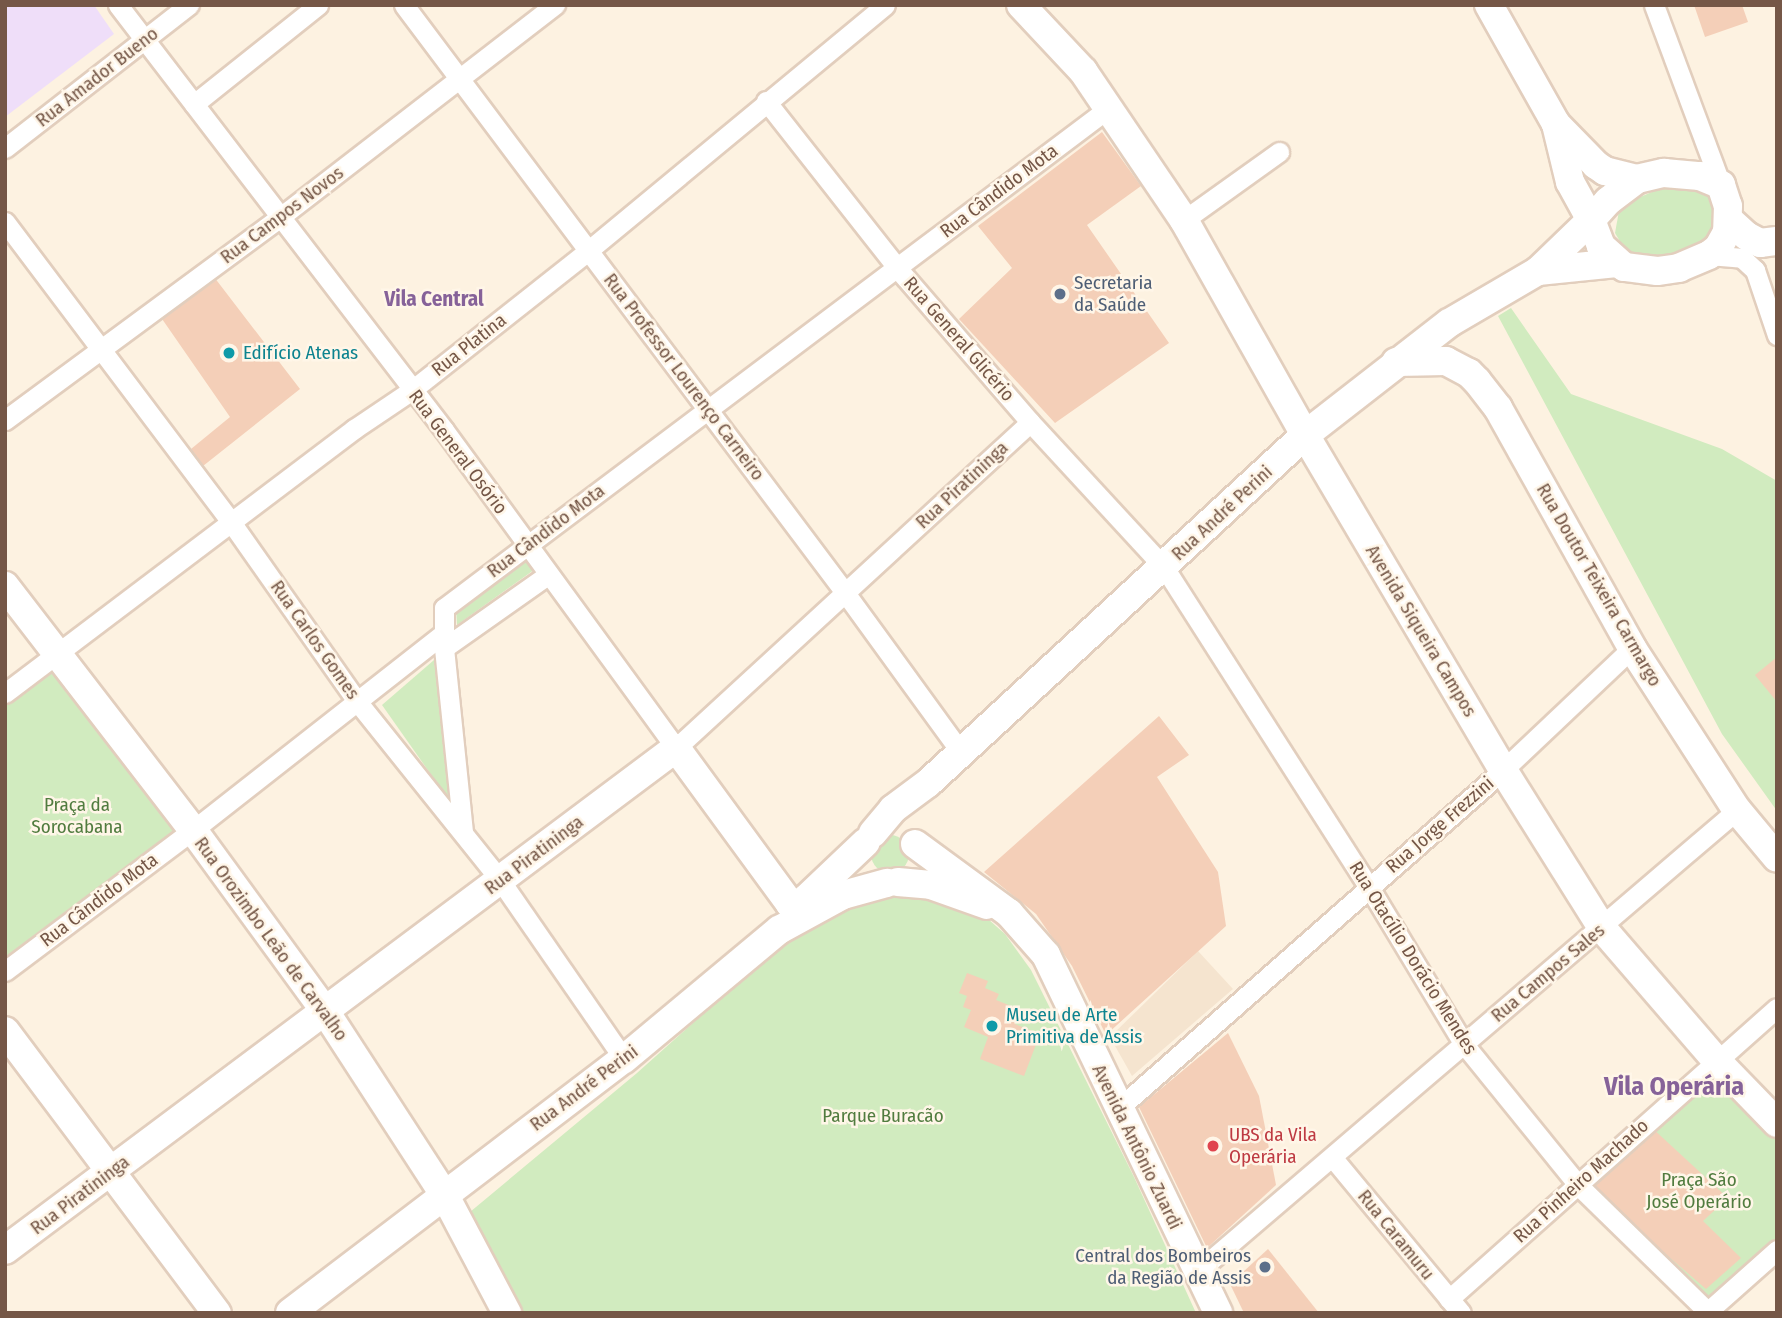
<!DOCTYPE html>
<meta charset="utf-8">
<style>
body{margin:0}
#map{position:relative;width:1782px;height:1318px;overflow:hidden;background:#fdf2e1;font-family:"Fira Sans Condensed",sans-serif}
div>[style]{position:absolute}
.residential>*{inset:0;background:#f5e4cf}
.education>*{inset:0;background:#efdef9}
.green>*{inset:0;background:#d1ebbf}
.round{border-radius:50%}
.building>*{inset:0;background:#f4cfb8}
.roads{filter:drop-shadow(2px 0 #e2cebd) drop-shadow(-2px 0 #e2cebd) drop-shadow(0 2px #e2cebd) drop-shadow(0 -2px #e2cebd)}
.street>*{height:19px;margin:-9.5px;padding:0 9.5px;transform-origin:9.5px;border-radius:9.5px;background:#fff}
.secondary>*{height:28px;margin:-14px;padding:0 14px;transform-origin:14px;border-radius:14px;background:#fff}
.dots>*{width:19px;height:19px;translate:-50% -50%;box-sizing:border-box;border:4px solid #fff6e8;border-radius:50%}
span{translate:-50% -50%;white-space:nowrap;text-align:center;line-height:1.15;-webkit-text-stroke:5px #fff6e8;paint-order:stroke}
.street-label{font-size:19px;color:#755747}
.service-label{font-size:19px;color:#4e5e75}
.left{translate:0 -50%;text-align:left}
.right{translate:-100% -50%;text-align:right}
.culture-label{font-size:19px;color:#0d838f}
.park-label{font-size:19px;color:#517c3f}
.health-label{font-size:19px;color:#be3a42}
.neighbourhood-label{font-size:21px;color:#866299;font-weight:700}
.district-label{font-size:26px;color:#866299;font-weight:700}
.frame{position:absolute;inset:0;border:7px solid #755747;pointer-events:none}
</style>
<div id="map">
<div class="residential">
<i style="clip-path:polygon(1198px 951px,1233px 989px,1132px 1076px,1110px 1037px)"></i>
</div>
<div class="education">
<i style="clip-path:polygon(5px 5px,94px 5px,114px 34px,5px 117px)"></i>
</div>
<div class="green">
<i style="clip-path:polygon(1681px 183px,1711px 192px,1720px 234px,1667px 260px,1628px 255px,1615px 233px,1619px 211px,1626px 203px,1652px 192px)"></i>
<i style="clip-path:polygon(1511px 308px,1571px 394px,1722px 449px,1777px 481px,1777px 811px,1722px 734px,1498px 316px)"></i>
<i style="clip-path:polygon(527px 554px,538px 567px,457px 625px,456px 608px)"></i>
<i style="clip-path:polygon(434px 660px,451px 803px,382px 705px)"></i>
<i style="clip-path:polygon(55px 666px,180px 830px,5px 968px,5px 702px)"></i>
<i class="round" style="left:871px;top:835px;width:38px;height:38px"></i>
<i style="clip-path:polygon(875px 897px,937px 899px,967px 908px,988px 919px,1005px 934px,1031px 970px,1134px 1177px,1196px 1313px,522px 1313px,470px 1212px,637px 1073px,798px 929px)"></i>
<i style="clip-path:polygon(1714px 1074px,1777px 1139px,1777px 1247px,1712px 1313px,1617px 1218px,1651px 1127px)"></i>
</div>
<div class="building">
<i style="clip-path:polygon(1694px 5px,1742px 5px,1748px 22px,1705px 37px)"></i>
<i style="clip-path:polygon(1102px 132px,1141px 186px,1087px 225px,1169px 343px,1055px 423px,959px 319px,1012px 268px,978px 226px)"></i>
<i style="clip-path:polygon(211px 273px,300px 389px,203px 466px,191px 449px,230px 417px,160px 316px)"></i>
<i style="clip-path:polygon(1777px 657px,1777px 702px,1755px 675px)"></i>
<i style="clip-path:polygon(1159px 716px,1189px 755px,1157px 777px,1218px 872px,1226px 926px,1106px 1035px,1072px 966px,1036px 914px,984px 872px)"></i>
<i style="clip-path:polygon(967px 973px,988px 981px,985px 988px,999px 994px,996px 1000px,1021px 1010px,1015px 1024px,1040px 1034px,1024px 1076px,980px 1059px,988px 1037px,964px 1027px,971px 1010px,963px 1007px,967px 996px,959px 993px)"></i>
<i style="clip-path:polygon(1228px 1033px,1259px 1096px,1276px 1185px,1207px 1248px,1139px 1107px)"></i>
<i style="clip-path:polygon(1651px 1127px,1728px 1198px,1703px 1221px,1741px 1258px,1706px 1289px,1586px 1185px)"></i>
<i style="clip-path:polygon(1268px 1249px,1319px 1313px,1244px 1313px,1230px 1284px)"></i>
</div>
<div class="roads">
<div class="street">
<i style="left:118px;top:5px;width:536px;rotate:52.51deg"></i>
<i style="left:444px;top:430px;width:394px;rotate:53.9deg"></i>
<i style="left:676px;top:748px;width:481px;rotate:-42.6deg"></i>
<i style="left:404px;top:5px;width:736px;rotate:53.11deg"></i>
<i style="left:846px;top:594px;width:195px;rotate:54deg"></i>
<i style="left:1654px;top:5px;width:192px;rotate:69.6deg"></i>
<i style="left:766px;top:101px;width:214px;rotate:51.8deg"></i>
<i style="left:898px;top:269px;width:202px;rotate:49.2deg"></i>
<i style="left:1030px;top:422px;width:197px;rotate:47.3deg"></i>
<i style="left:1164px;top:567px;width:380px;rotate:57.4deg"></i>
<i style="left:1369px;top:887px;width:182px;rotate:58.9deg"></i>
<i style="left:1463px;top:1043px;width:183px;rotate:51deg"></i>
<i style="left:1578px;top:1185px;width:183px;rotate:44.3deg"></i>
<i style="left:194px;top:104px;width:159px;rotate:-38.6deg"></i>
<i style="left:5px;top:148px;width:233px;rotate:-37.9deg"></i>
<i style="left:1184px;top:220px;width:117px;rotate:-35.6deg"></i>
<i style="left:5px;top:222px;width:376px;rotate:53deg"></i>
<i style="left:231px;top:522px;width:218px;rotate:54.9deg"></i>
<i style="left:356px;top:700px;width:231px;rotate:51.3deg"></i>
<i style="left:500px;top:880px;width:218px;rotate:55.3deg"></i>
<i style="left:1709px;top:255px;width:33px;rotate:5deg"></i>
<i style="left:1742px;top:258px;width:18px;rotate:43deg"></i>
<i style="left:1755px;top:270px;width:69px;rotate:71.3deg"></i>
<i style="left:5px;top:420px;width:340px;rotate:-36.4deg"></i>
<i style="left:279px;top:218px;width:349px;rotate:-37.7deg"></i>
<i style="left:444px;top:648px;width:128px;rotate:-35.2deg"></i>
<i style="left:5px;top:693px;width:438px;rotate:-37.1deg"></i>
<i style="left:354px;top:429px;width:70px;rotate:-33.9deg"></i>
<i style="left:412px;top:390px;width:226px;rotate:-38.3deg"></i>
<i style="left:589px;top:250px;width:384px;rotate:-39.6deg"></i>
<i style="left:463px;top:832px;width:185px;rotate:-95.9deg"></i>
<i style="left:444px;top:648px;width:40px;rotate:-90deg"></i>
<i style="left:444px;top:608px;width:833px;rotate:-36.95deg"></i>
<i style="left:5px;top:971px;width:235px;rotate:-36.9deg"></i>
<i style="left:193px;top:830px;width:318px;rotate:-38.1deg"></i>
<i style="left:1119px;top:1108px;width:512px;rotate:-41.35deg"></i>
<i style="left:1503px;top:770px;width:178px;rotate:-43.4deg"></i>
<i style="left:1332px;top:1157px;width:202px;rotate:50.4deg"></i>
<i style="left:1198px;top:1271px;width:709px;rotate:-40.54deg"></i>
<i style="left:1449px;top:1299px;width:438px;rotate:-41.6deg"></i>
<i style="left:1706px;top:1313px;width:95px;rotate:-41.6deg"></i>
</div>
<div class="secondary">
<i style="left:1021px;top:5px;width:91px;rotate:46.8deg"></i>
<i style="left:1083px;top:71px;width:180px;rotate:55.9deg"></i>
<i style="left:1184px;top:220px;width:247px;rotate:60.6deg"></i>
<i style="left:1305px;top:435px;width:389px;rotate:59.4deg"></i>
<i style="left:1503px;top:770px;width:186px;rotate:57.9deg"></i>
<i style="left:1602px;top:928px;width:176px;rotate:49.2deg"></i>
<i style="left:1717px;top:1061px;width:86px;rotate:45.9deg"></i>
<i style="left:1489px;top:5px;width:137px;rotate:60.6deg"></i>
<i style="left:1556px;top:124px;width:57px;rotate:45.7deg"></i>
<i style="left:1596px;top:165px;width:11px;rotate:34deg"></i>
<i style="left:1605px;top:171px;width:33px;rotate:14deg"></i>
<i style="left:1664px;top:173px;width:36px;rotate:5deg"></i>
<i style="left:1700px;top:176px;width:23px;rotate:23deg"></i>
<i style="left:1721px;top:185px;width:22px;rotate:72deg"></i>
<i style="left:1728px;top:206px;width:26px;rotate:92deg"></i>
<i style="left:1727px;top:232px;width:18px;rotate:119deg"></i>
<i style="left:1718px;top:248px;width:11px;rotate:142deg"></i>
<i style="left:1709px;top:255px;width:33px;rotate:157deg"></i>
<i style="left:1679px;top:268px;width:22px;rotate:172deg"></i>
<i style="left:1657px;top:271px;width:33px;rotate:-173deg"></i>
<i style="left:1624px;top:267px;width:31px;rotate:-138deg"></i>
<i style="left:1601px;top:246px;width:28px;rotate:-111deg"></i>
<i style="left:1591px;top:220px;width:25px;rotate:-48deg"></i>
<i style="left:1608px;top:201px;width:36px;rotate:-37deg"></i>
<i style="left:1637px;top:179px;width:28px;rotate:-13deg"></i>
<i style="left:1729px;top:220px;width:24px;rotate:42deg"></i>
<i style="left:1747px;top:236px;width:15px;rotate:28deg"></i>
<i style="left:1760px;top:243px;width:17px;rotate:-7deg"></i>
<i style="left:1538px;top:271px;width:79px;rotate:-5.8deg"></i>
<i style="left:1396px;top:362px;width:50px;rotate:-1.1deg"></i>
<i style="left:1446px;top:361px;width:26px;rotate:28deg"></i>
<i style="left:1469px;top:373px;width:11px;rotate:45deg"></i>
<i style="left:1477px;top:381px;width:34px;rotate:52deg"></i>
<i style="left:1498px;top:408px;width:275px;rotate:60.8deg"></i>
<i style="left:1632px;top:648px;width:193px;rotate:57.1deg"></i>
<i style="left:1737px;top:810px;width:62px;rotate:50.2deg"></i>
<i style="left:5px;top:586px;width:308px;rotate:52.4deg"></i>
<i style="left:193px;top:830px;width:224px;rotate:53.9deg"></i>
<i style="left:325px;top:1011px;width:218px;rotate:57deg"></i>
<i style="left:444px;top:1194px;width:135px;rotate:62.1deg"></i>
<i style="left:873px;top:833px;width:31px;rotate:-50deg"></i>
<i style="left:893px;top:809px;width:44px;rotate:-36.6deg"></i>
<i style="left:928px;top:783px;width:513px;rotate:-42.71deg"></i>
<i style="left:1305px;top:435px;width:182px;rotate:-37.9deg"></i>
<i style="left:1449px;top:323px;width:103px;rotate:-30.3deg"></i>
<i style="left:1538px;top:271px;width:74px;rotate:-43.9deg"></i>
<i style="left:1591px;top:220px;width:43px;rotate:-118.9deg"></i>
<i style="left:1570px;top:182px;width:60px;rotate:-103.6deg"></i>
<i style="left:915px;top:844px;width:117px;rotate:36.3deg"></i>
<i style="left:1009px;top:913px;width:56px;rotate:48.6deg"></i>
<i style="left:1046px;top:955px;width:397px;rotate:64.3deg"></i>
<i style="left:898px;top:882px;width:33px;rotate:5deg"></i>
<i style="left:931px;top:885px;width:59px;rotate:19.7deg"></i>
<i style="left:5px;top:1031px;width:353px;rotate:53.1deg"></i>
<i style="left:5px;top:1250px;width:838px;rotate:-36.8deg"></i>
<i style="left:676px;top:748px;width:193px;rotate:53.8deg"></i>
<i style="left:790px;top:904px;width:8px;rotate:7deg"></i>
<i style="left:798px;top:905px;width:11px;rotate:-38deg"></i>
<i style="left:807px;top:898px;width:81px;rotate:-43.5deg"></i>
<i style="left:290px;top:1313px;width:420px;rotate:-37.3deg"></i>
<i style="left:624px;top:1059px;width:202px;rotate:-39.8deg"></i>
<i style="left:779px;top:930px;width:73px;rotate:-28.7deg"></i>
<i style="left:843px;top:895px;width:46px;rotate:-15.3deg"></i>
</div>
</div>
<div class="dots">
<i style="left:1060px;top:294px;background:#5c6f8a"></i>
<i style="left:229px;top:353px;background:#0f9aa8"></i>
<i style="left:992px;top:1026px;background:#0f9aa8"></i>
<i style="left:1213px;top:1146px;background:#e0444e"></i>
<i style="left:1265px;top:1267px;background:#5c6f8a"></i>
</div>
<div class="street-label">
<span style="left:97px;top:77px;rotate:-38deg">Rua Amador Bueno</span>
<span style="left:999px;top:191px;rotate:-37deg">Rua Cândido Mota</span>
<span style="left:282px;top:215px;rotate:-37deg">Rua Campos Novos</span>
<span style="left:959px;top:339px;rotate:49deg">Rua General Glicério</span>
<span style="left:469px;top:345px;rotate:-38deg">Rua Platina</span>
<span style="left:684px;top:377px;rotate:53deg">Rua Professor Lourenço Carneiro</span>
<span style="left:458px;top:452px;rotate:53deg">Rua General Osório</span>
<span style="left:962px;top:485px;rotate:-43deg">Rua Piratininga</span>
<span style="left:1222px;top:513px;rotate:-43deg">Rua André Perini</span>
<span style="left:546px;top:531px;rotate:-37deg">Rua Cândido Mota</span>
<span style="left:1599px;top:585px;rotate:60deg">Rua Doutor Teixeira Carmargo</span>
<span style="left:1421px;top:631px;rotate:59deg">Avenida Siqueira Campos</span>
<span style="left:315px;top:640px;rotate:55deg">Rua Carlos Gomes</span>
<span style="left:1440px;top:825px;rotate:-41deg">Rua Jorge Frezzini</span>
<span style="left:534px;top:855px;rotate:-37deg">Rua Piratininga</span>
<span style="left:99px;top:900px;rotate:-37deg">Rua Cândido Mota</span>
<span style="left:271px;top:939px;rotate:54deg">Rua Orozimbo Leão de Carvalho</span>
<span style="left:1413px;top:958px;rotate:58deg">Rua Otacílio Dorácio Mendes</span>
<span style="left:1548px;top:973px;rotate:-40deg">Rua Campos Sales</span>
<span style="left:584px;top:1088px;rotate:-37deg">Rua André Perini</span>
<span style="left:1137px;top:1147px;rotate:64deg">Avenida Antônio Zuardi</span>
<span style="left:1581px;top:1181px;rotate:-42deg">Rua Pinheiro Machado</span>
<span style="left:80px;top:1195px;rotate:-37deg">Rua Piratininga</span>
<span style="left:1396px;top:1235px;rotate:51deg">Rua Caramuru</span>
</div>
<div class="service-label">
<span class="left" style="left:1074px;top:294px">Secretaria<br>da Saúde</span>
<span class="right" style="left:1251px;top:1267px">Central dos Bombeiros<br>da Região de Assis</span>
</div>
<div class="culture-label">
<span class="left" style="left:243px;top:353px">Edifício Atenas</span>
<span class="left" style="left:1006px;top:1026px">Museu de Arte<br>Primitiva de Assis</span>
</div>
<div class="park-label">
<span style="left:77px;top:816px">Praça da<br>Sorocabana</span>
<span style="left:883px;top:1116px">Parque Buracão</span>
<span style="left:1699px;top:1191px">Praça São<br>José Operário</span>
</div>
<div class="health-label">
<span class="left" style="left:1229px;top:1146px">UBS da Vila<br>Operária</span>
</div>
<div class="neighbourhood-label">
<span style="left:434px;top:299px">Vila Central</span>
</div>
<div class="district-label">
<span style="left:1674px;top:1087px">Vila Operária</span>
</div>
<div class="frame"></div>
</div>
